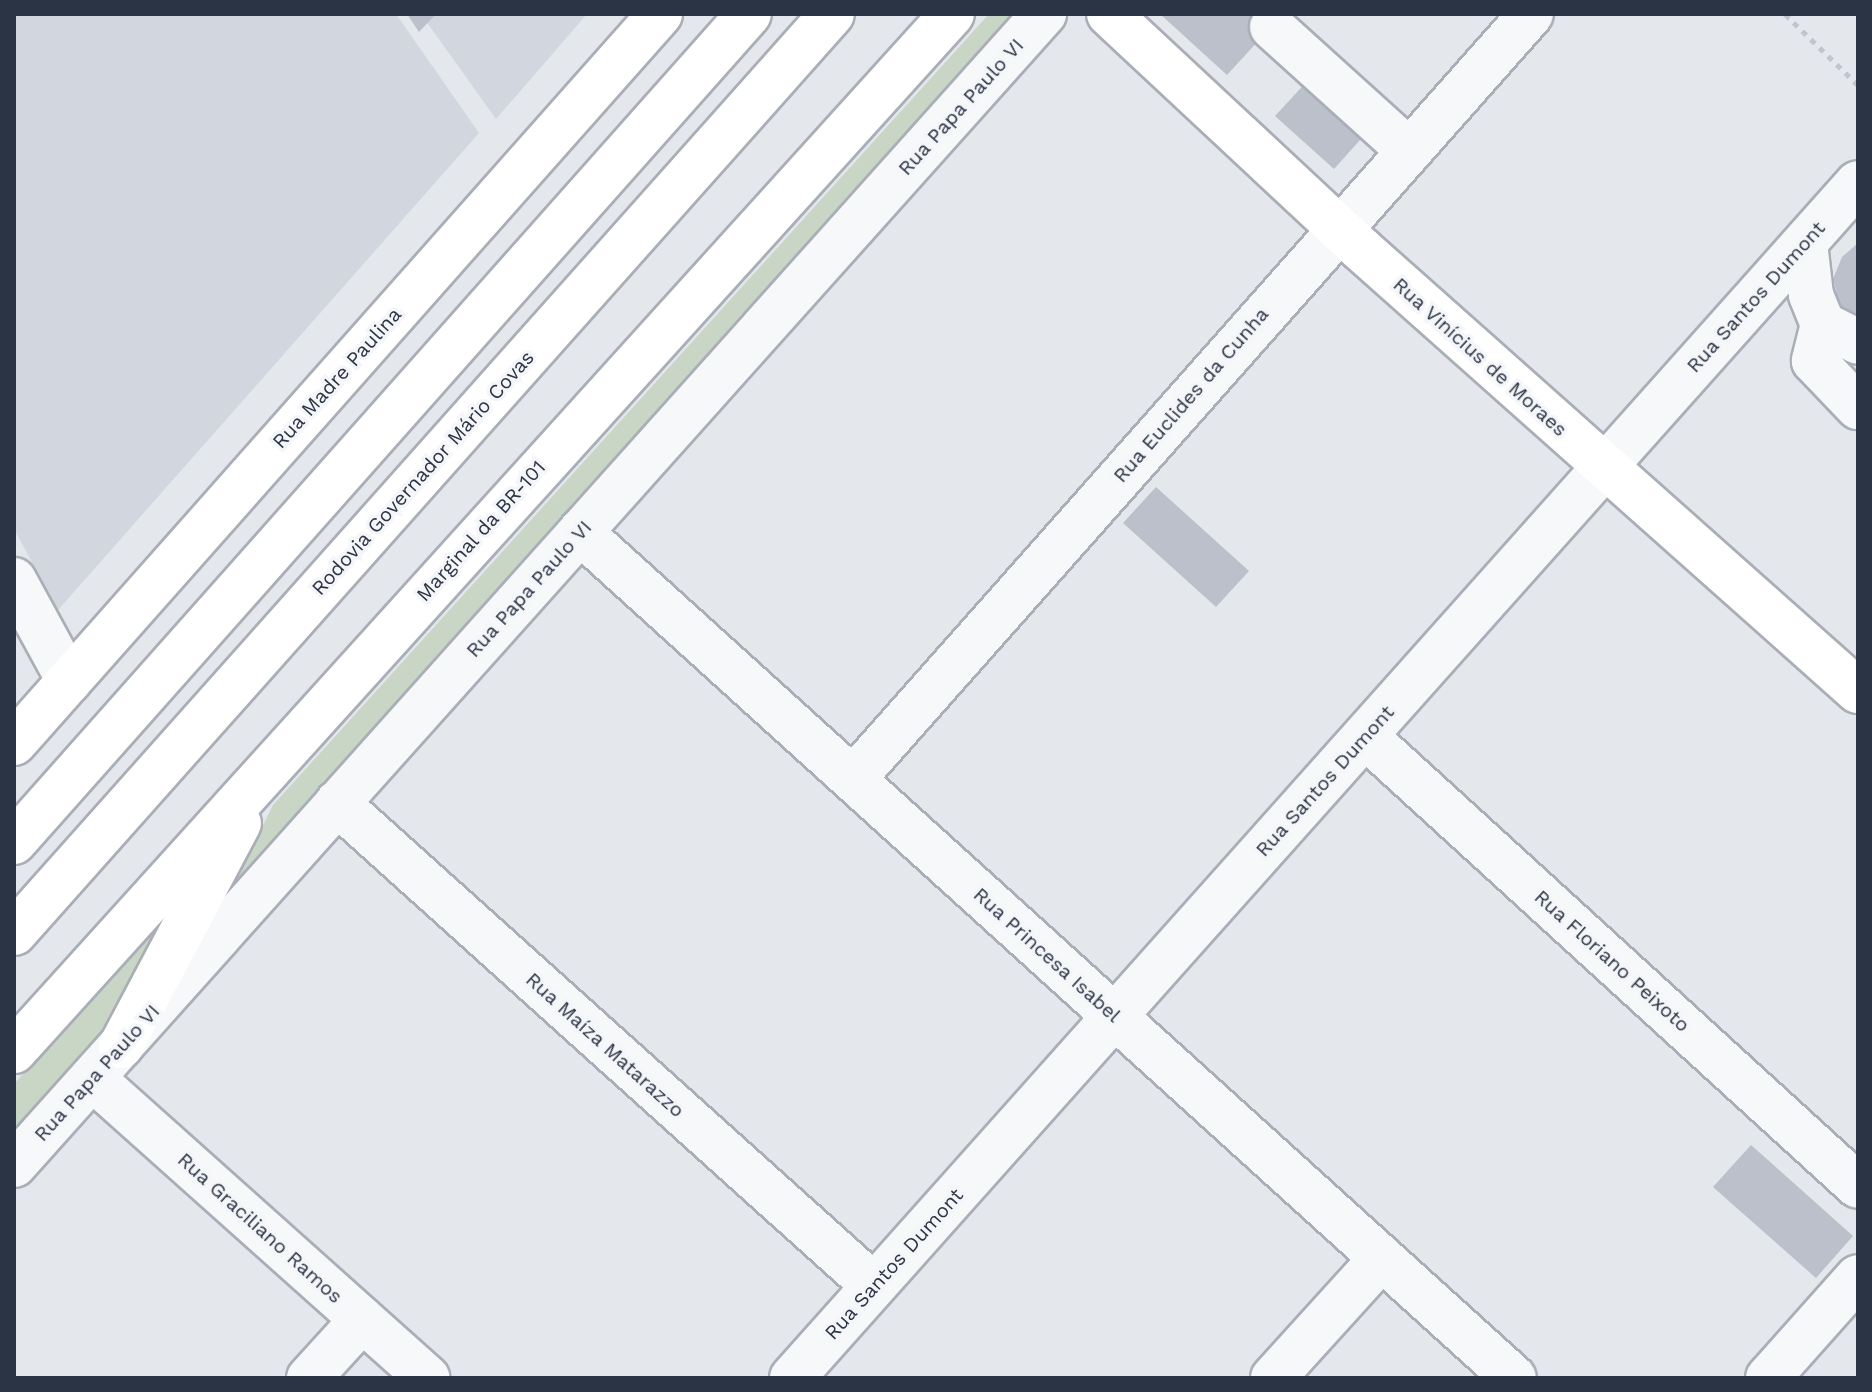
<!DOCTYPE html>
<meta charset="utf-8">
<style>
body{margin:0}
#map{position:relative;width:1872px;height:1392px;overflow:hidden;background:#e4e7ec;font-family:"Work Sans",sans-serif}
div>[style]{position:absolute}
.built>*{inset:0;background:#d2d6de}
.green>*{inset:0;background:#c9d6c5}
.building>*{inset:0;background:#bbc0ca}
.path>*{height:5px;margin-top:-2.5px;transform-origin:0;background:repeating-linear-gradient(90deg,#c2c5cb 0 6px,transparent 0 12px)}
.roads{filter:drop-shadow(2px 0 #a9aeb7) drop-shadow(-2px 0 #a9aeb7) drop-shadow(0 2px #a9aeb7) drop-shadow(0 -2px #a9aeb7)}
.minor>*{height:44px;margin:-22px;padding:0 22px;transform-origin:22px;border-radius:22px;background:#f7f8fa}
.major>*{height:44px;margin:-22px;padding:0 22px;transform-origin:22px;border-radius:22px;background:#fff}
.highway>*{height:44px;margin:-22px;padding:0 22px;transform-origin:22px;border-radius:22px;background:#fff}
span{translate:-50% -50%;white-space:nowrap;text-align:center;line-height:1.15;-webkit-text-stroke:7px #f4f6f9;paint-order:stroke}
.street-label{font-size:20px;color:#2b3445}
.frame{position:absolute;inset:0;border:16px solid #2b3445;pointer-events:none}
</style>
<div id="map">
<div class="built">
<i style="clip-path:polygon(14px 14px,396px 14px,479px 133px,58px 610px,14px 529px)"></i>
<i style="clip-path:polygon(421px 14px,587px 14px,496px 119px)"></i>
</div>
<div class="green">
<i style="clip-path:polygon(989px 14px,1031px 14px,217px 918px,273px 805px)"></i>
<i style="clip-path:polygon(179px 902px,119px 1025px,14px 1146px,14px 1084px)"></i>
</div>
<div class="building">
<i style="clip-path:polygon(407px 14px,436px 14px,419px 32px)"></i>
<i style="clip-path:polygon(1160px 14px,1283px 14px,1227px 75px)"></i>
<i style="clip-path:polygon(1311px 77px,1369px 130px,1334px 169px,1275px 116px)"></i>
<i style="clip-path:polygon(1858px 243px,1858px 316px,1840px 306px,1833px 279px,1842px 257px)"></i>
<i style="clip-path:polygon(1156px 487px,1249px 571px,1216px 607px,1123px 523px)"></i>
<i style="clip-path:polygon(1751px 1145px,1853px 1236px,1816px 1278px,1713px 1187px)"></i>
</div>
<div class="path">
<i style="left:1785px;top:14px;width:102px;rotate:44.2deg"></i>
</div>
<div class="roads">
<div class="minor">
<i style="left:1272px;top:27px;width:185px;rotate:42.1deg"></i>
<i style="left:1805px;top:243px;width:52px;rotate:83.4deg"></i>
<i style="left:1811px;top:295px;width:31px;rotate:68deg"></i>
<i style="left:1823px;top:324px;width:39px;rotate:27deg"></i>
<i style="left:1823px;top:324px;width:38px;rotate:104deg"></i>
<i style="left:1814px;top:361px;width:64px;rotate:46.3deg"></i>
<i style="left:580px;top:532px;width:1260px;rotate:42.17deg"></i>
<i style="left:14px;top:580px;width:115px;rotate:61.4deg"></i>
<i style="left:1365px;top:736px;width:667px;rotate:42.39deg"></i>
<i style="left:853px;top:779px;width:1022px;rotate:-48.45deg"></i>
<i style="left:337px;top:803px;width:722px;rotate:41.97deg"></i>
<i style="left:92px;top:1078px;width:450px;rotate:41.8deg"></i>
<i style="left:14px;top:1165px;width:1545px;rotate:-48.18deg"></i>
<i style="left:309px;top:1378px;width:79px;rotate:-47.6deg"></i>
<i style="left:792px;top:1378px;width:1601px;rotate:-48.27deg"></i>
<i style="left:1273px;top:1378px;width:162px;rotate:-47.8deg"></i>
<i style="left:1768px;top:1378px;width:135px;rotate:-48.3deg"></i>
</div>
<div class="major">
<i style="left:1109px;top:14px;width:345px;rotate:43deg"></i>
<i style="left:1361px;top:249px;width:665px;rotate:41.65deg"></i>
<i style="left:14px;top:743px;width:974px;rotate:-48.45deg"></i>
<i style="left:121px;top:1046px;width:252px;rotate:-62.1deg"></i>
<i style="left:14px;top:1051px;width:1398px;rotate:-47.87deg"></i>
</div>
<div class="highway">
<i style="left:14px;top:842px;width:1107px;rotate:-48.41deg"></i>
<i style="left:14px;top:933px;width:1230px;rotate:-48.33deg"></i>
</div>
</div>
<div class="street-label">
<span style="left:961px;top:107px;rotate:-48deg">Rua Papa Paulo VI</span>
<span style="left:1756px;top:297px;rotate:-48deg">Rua Santos Dumont</span>
<span style="left:1480px;top:357px;rotate:42deg">Rua Vinícius de Moraes</span>
<span style="left:337px;top:378px;rotate:-48deg">Rua Madre Paulina</span>
<span style="left:1191px;top:395px;rotate:-49deg">Rua Euclides da Cunha</span>
<span style="left:423px;top:473px;rotate:-48deg">Rodovia Governador Mário Covas</span>
<span style="left:481px;top:531px;rotate:-48deg">Marginal da BR-101</span>
<span style="left:529px;top:589px;rotate:-48deg">Rua Papa Paulo VI</span>
<span style="left:1325px;top:781px;rotate:-48deg">Rua Santos Dumont</span>
<span style="left:1047px;top:955px;rotate:42deg">Rua Princesa Isabel</span>
<span style="left:1612px;top:961px;rotate:42deg">Rua Floriano Peixoto</span>
<span style="left:605px;top:1045px;rotate:42deg">Rua Maíza Matarazzo</span>
<span style="left:97px;top:1073px;rotate:-48deg">Rua Papa Paulo VI</span>
<span style="left:260px;top:1228px;rotate:42deg">Rua Graciliano Ramos</span>
<span style="left:894px;top:1264px;rotate:-48deg">Rua Santos Dumont</span>
</div>
<div class="frame"></div>
</div>
